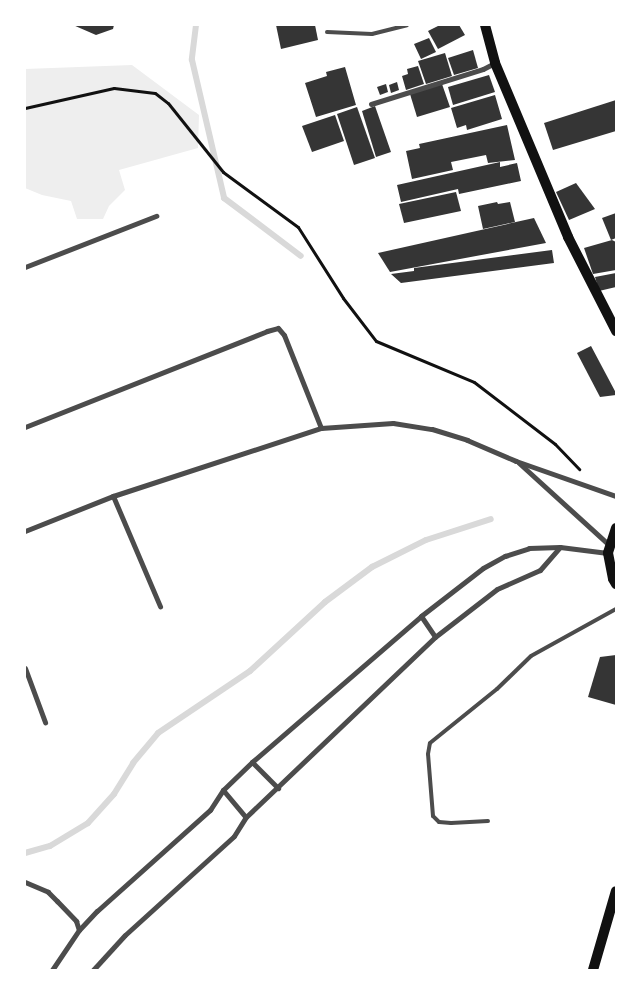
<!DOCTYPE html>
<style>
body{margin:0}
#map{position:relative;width:641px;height:995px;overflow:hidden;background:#fff;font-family:Quicksand,sans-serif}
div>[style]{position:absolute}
.green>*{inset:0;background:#eee}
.stream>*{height:6px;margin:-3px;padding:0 3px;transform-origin:3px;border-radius:3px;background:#d9d9d9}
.building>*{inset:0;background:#353535}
.path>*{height:3px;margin:-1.5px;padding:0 1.5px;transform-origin:1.5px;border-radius:1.5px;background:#111}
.service>*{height:4px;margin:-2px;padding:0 2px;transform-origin:2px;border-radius:2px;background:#4c4c4c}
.minor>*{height:5px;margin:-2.5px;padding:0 2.5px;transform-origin:2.5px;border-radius:2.5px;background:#4c4c4c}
.secondary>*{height:10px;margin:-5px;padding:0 5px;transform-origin:5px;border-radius:5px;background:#111}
span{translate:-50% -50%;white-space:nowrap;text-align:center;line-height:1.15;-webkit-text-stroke:4.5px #fff;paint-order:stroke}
.frame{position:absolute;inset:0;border:26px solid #fff;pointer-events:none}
</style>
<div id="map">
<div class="green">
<i style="clip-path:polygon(132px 65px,199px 115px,198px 148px,119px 170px,125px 190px,109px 206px,103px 219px,77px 219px,71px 201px,42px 195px,25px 188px,25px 69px)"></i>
</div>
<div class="stream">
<i style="left:196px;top:25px;width:35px;rotate:97deg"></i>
<i style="left:192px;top:60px;width:142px;rotate:76.9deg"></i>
<i style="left:224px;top:198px;width:96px;rotate:37deg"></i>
<i style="left:25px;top:853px;width:26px;rotate:-16deg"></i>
<i style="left:50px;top:846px;width:44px;rotate:-31.2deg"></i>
<i style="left:88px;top:823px;width:39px;rotate:-48deg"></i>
<i style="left:114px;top:794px;width:36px;rotate:-58deg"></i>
<i style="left:133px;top:763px;width:39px;rotate:-50deg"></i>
<i style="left:158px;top:733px;width:111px;rotate:-34deg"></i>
<i style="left:250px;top:671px;width:102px;rotate:-42.6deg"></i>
<i style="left:325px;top:602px;width:59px;rotate:-36.7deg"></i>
<i style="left:372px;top:567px;width:60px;rotate:-26.6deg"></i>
<i style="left:426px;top:540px;width:68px;rotate:-17.9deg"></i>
</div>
<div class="building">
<i style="clip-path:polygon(73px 25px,114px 25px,113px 29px,96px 35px)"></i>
<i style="clip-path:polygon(276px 25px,315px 25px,318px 40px,281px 49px)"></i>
<i style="clip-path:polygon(440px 25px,459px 25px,465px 35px,438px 49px,428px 31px)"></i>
<i style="clip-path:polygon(429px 38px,436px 52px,421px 59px,414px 44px)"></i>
<i style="clip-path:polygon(473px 50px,478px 68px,454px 75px,448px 58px)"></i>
<i style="clip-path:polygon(445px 53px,452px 76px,426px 84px,418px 61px)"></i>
<i style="clip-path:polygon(418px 66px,424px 84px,406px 90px,402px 76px,408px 74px,407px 69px)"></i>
<i style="clip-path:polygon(345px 67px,356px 105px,316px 117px,305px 83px,327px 76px,326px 72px)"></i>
<i style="clip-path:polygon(489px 75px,495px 92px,453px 105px,448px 87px)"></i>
<i style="clip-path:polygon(397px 82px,399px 90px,391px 93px,389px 85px)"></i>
<i style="clip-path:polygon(386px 84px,388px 92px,380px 95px,377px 87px)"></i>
<i style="clip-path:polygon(442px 84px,450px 107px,417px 117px,410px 94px)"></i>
<i style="clip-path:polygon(495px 95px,502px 119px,467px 130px,466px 125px,457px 128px,451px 108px)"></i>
<i style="clip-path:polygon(616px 100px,616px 131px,553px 150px,544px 123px)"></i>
<i style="clip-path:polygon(375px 106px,391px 152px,376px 157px,362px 111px)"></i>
<i style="clip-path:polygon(357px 107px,375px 158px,354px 165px,337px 114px)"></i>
<i style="clip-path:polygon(335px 115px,344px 141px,312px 152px,302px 126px)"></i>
<i style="clip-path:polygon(507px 125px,515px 160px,488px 163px,486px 155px,451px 162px,453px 170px,412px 179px,406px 151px,420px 148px,419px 144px)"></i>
<i style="clip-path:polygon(500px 162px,500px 167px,517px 163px,521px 181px,459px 194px,458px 189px,401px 202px,397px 185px)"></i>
<i style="clip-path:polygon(576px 183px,595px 209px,569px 220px,556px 192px)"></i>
<i style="clip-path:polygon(456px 192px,461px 211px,404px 223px,399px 204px)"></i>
<i style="clip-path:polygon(497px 202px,498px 204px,510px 202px,515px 222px,483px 229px,478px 206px)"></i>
<i style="clip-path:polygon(616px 213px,616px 238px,611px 240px,602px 218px)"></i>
<i style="clip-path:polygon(534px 218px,546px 243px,390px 272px,378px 253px)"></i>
<i style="clip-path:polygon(612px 240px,616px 242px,616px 270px,593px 274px,584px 248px)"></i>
<i style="clip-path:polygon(552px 250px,554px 263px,401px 283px,391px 274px,414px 271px,414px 268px)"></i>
<i style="clip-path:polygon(616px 273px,616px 287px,599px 291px,595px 277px)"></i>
<i style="clip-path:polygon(591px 346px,616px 393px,616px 395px,600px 397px,577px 353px)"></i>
<i style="clip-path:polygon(616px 655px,616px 705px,588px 697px,600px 657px)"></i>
</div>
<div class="path">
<i style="left:25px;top:108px;width:91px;rotate:-12.7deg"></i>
<i style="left:114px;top:88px;width:41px;rotate:7deg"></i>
<i style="left:155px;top:93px;width:16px;rotate:38deg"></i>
<i style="left:168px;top:103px;width:88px;rotate:51.4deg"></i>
<i style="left:223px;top:172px;width:93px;rotate:36.3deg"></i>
<i style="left:298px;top:227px;width:84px;rotate:57.6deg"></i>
<i style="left:343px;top:298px;width:54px;rotate:52.5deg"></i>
<i style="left:376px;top:341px;width:106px;rotate:22.7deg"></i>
<i style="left:474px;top:382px;width:102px;rotate:37.4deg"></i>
<i style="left:555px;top:444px;width:35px;rotate:46deg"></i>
</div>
<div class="service">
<i style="left:327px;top:32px;width:45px;rotate:2.5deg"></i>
<i style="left:372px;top:34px;width:36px;rotate:-14deg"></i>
<i style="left:488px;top:821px;width:37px;rotate:177deg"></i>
<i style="left:451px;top:823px;width:12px;rotate:-175deg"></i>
<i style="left:439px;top:822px;width:8px;rotate:-135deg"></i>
<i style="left:433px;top:816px;width:62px;rotate:-94.6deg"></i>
<i style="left:428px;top:754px;width:11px;rotate:-80deg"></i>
<i style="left:430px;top:743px;width:86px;rotate:-38.9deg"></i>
<i style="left:497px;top:689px;width:47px;rotate:-44.1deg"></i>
<i style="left:531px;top:656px;width:97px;rotate:-28.9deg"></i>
</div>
<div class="minor">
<i style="left:371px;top:104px;width:117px;rotate:-17.4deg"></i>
<i style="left:483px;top:69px;width:13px;rotate:-27deg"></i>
<i style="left:25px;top:267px;width:141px;rotate:-21.3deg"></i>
<i style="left:25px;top:427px;width:260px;rotate:-21.6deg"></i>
<i style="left:267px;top:331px;width:11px;rotate:-15deg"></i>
<i style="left:278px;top:328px;width:9px;rotate:49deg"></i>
<i style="left:284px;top:335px;width:100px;rotate:68.3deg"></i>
<i style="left:519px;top:463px;width:122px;rotate:42.3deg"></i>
<i style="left:113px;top:496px;width:120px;rotate:66.9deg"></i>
<i style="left:25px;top:531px;width:95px;rotate:-21.7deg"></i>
<i style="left:113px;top:496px;width:219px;rotate:-18.1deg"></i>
<i style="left:321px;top:428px;width:72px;rotate:-4deg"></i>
<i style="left:393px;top:423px;width:39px;rotate:9deg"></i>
<i style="left:432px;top:429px;width:37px;rotate:17deg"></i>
<i style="left:467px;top:440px;width:53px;rotate:23.2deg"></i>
<i style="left:516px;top:461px;width:106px;rotate:19.3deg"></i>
<i style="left:421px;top:616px;width:25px;rotate:56deg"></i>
<i style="left:25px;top:668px;width:58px;rotate:69.7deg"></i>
<i style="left:252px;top:762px;width:37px;rotate:45deg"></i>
<i style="left:223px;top:790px;width:35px;rotate:50deg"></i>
<i style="left:25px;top:882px;width:25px;rotate:23deg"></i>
<i style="left:48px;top:892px;width:13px;rotate:45deg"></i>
<i style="left:57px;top:901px;width:28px;rotate:46deg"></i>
<i style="left:76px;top:921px;width:9px;rotate:72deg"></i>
<i style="left:52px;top:970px;width:48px;rotate:-56deg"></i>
<i style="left:79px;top:930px;width:26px;rotate:-47deg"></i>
<i style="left:97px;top:911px;width:152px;rotate:-41.8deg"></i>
<i style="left:210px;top:810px;width:24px;rotate:-57deg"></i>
<i style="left:223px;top:790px;width:40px;rotate:-44deg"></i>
<i style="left:252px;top:762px;width:223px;rotate:-40.8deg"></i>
<i style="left:421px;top:616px;width:78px;rotate:-37.7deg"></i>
<i style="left:483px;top:568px;width:25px;rotate:-29deg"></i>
<i style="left:505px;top:556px;width:25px;rotate:-18deg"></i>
<i style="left:529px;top:548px;width:31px;rotate:-2deg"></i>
<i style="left:560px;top:547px;width:48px;rotate:7.1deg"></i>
<i style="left:93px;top:970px;width:47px;rotate:-47.6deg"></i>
<i style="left:125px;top:935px;width:147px;rotate:-42.2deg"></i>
<i style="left:234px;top:836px;width:22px;rotate:-58deg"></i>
<i style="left:246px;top:817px;width:261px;rotate:-43.6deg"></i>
<i style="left:435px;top:637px;width:78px;rotate:-37.7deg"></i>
<i style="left:497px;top:589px;width:47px;rotate:-23.8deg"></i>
<i style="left:540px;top:570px;width:30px;rotate:-49deg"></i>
</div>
<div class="secondary">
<i style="left:485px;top:25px;width:39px;rotate:75deg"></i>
<i style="left:495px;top:63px;width:189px;rotate:67.2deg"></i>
<i style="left:568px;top:237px;width:106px;rotate:62.9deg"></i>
<i style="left:616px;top:528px;width:26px;rotate:108deg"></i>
<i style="left:608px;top:553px;width:26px;rotate:79deg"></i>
<i style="left:613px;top:579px;width:6px;rotate:59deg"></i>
<i style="left:593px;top:970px;width:82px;rotate:-73.8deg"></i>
</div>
<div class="frame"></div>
</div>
